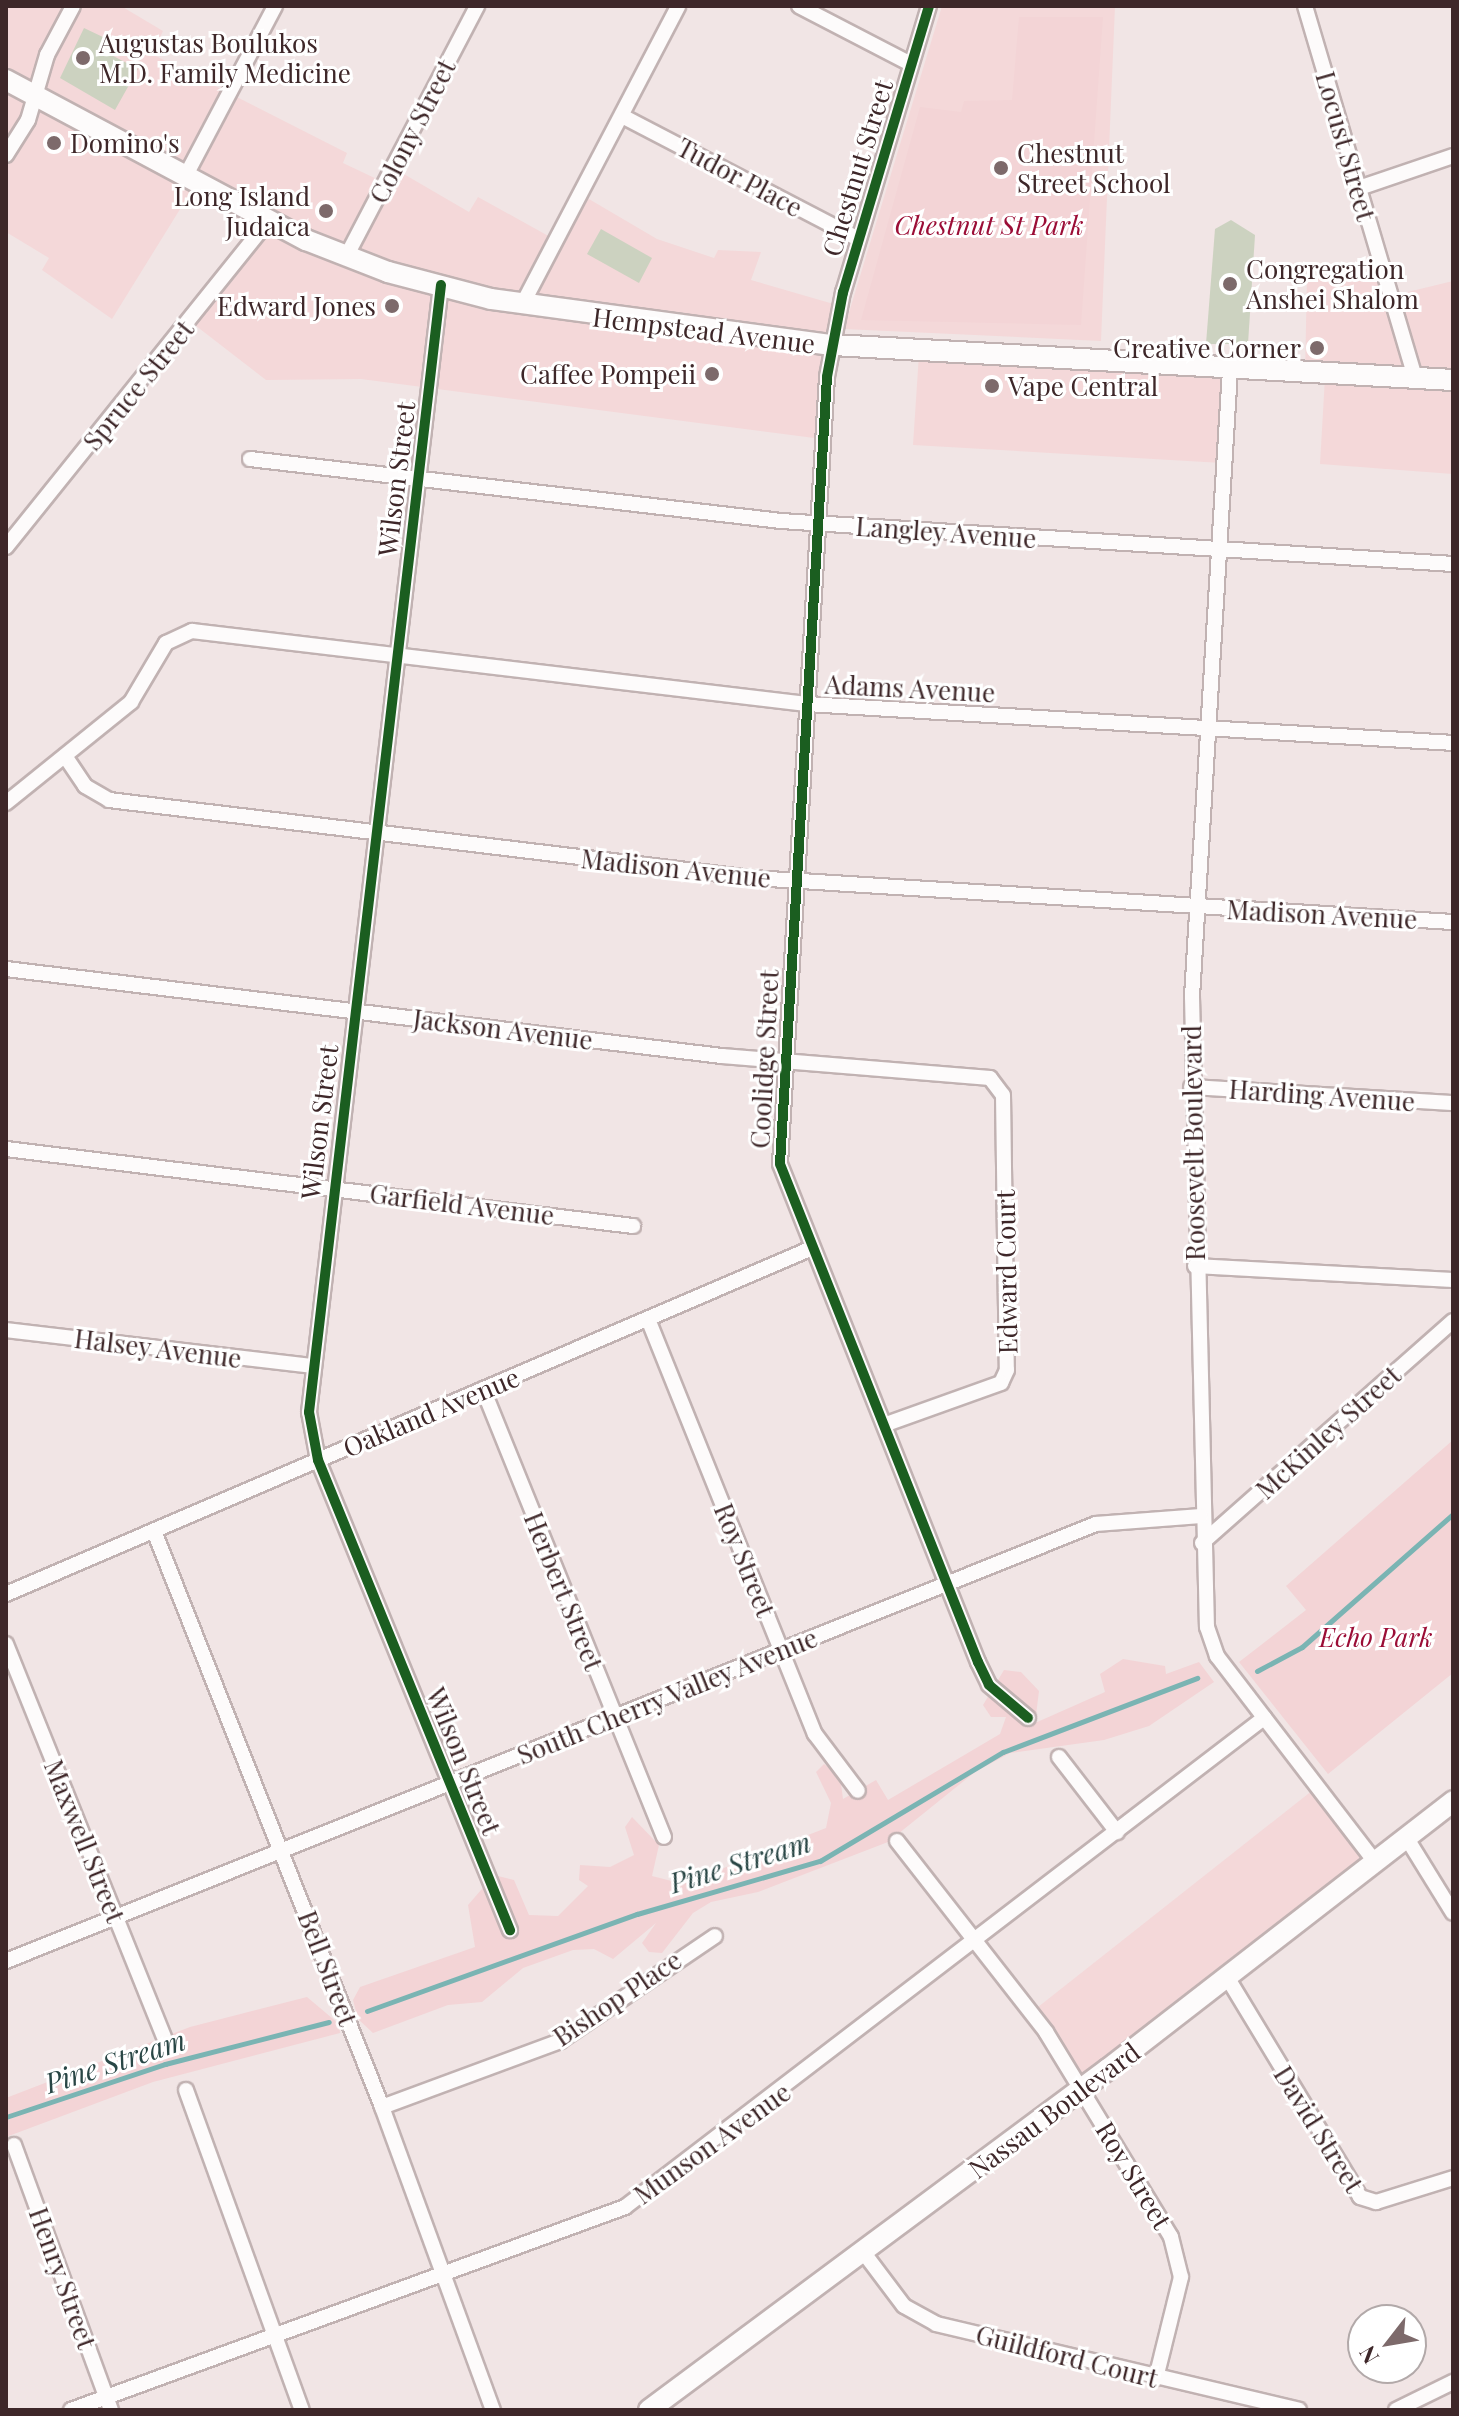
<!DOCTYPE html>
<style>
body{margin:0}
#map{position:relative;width:1459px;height:2416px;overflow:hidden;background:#f1e5e5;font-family:"Playfair Display",serif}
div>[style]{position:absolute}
.built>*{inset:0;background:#f4d8d9}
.green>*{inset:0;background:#f3d4d6}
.stream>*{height:5px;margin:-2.5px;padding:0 2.5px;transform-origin:2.5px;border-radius:2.5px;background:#7ab4b3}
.building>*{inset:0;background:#ccd2c0}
.roads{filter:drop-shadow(2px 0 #c1b2b2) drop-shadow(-2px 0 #c1b2b2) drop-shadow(0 2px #c1b2b2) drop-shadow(0 -2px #c1b2b2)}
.street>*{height:14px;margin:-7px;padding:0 7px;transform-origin:7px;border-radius:7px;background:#fdfbfb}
.secondary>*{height:20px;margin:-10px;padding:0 10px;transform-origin:10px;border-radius:10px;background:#fdfbfb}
.cycleway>*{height:10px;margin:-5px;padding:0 5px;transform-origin:5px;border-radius:5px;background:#1b5e20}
.dots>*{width:22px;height:22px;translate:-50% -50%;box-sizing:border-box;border:4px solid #fff;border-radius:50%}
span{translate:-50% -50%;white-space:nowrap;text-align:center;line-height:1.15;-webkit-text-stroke:6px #fff;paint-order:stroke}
.poi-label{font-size:26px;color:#3e2729}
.left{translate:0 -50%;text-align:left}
.right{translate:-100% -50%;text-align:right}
.street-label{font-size:26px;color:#3e2729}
.park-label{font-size:26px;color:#9b0d36;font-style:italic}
.water-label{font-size:28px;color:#294645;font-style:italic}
.frame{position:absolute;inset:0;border:8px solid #3e2729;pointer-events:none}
.north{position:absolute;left:1347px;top:2304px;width:80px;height:80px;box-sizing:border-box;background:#fff;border:2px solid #b2a9a9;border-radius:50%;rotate:239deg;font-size:22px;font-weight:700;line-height:32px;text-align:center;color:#3e2729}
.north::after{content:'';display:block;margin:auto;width:28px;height:36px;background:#7d6a6b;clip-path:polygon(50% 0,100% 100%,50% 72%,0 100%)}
</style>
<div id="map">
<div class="built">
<i style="clip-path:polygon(6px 6px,121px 6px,163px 31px,152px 54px,347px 153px,343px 163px,381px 181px,390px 166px,469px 212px,478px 197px,552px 238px,577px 192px,657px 239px,714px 258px,718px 250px,761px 252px,751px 280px,837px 305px,822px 439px,361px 379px,266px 380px,191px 322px,269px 224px,195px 185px,112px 319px,42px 270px,49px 258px,6px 232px)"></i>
<i style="clip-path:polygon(942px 6px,1115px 6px,1101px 341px,844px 329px)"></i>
<i style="clip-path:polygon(1307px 276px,1383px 281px,1387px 297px,1453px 281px,1453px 474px,1320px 464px,1325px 377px,1305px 374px)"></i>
<i style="clip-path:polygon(919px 354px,1226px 374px,1222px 463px,913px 445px)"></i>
<i style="clip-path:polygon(1313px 1790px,1370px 1861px,1082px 2084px,1033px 2011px)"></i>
</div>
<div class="green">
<i style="clip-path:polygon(1019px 17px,1103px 17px,1081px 325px,861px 320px,920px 107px,961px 112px,964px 101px,1012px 100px)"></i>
<i style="clip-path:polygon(1453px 1440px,1453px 1673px,1328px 1774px,1239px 1662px,1306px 1610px,1286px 1586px)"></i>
<i style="clip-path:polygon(1123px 1659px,1165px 1666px,1166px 1674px,1199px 1662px,1214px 1682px,1149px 1726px,1104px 1740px,1010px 1753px,975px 1772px,888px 1842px,758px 1892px,711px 1902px,693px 1913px,662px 1953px,649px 1952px,642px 1943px,656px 1923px,613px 1959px,594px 1949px,573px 1950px,523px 1968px,482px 2002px,448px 2005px,373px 2033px,358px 2019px,353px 2000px,360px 1987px,475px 1947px,468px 1905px,494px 1875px,514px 1880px,529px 1915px,558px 1916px,588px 1886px,579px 1880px,580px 1865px,610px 1867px,634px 1855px,625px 1827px,632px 1817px,659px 1845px,652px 1876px,683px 1884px,826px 1828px,831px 1803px,816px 1772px,824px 1764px,840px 1776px,843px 1799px,876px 1780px,888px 1800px,1000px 1734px,1006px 1717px,991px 1717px,983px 1705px,1004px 1670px,1021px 1672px,1039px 1691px,1035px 1723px,1105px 1692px,1100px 1674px)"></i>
<i style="clip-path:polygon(307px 1997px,339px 2024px,340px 2033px,153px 2082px,6px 2137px,6px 2098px,190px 2027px)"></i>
</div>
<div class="stream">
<i style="left:1257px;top:1671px;width:51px;rotate:-28.1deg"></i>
<i style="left:1302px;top:1647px;width:201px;rotate:-41.4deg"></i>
<i style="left:367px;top:2011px;width:287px;rotate:-19.8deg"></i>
<i style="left:637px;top:1914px;width:191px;rotate:-16.2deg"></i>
<i style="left:820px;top:1861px;width:213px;rotate:-30.8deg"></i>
<i style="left:1003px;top:1752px;width:208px;rotate:-20.9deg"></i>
<i style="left:6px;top:2117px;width:168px;rotate:-18.4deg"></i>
<i style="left:165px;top:2064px;width:169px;rotate:-14.4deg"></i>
</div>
<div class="building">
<i style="clip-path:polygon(84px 28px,105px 38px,100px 49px,138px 69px,115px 110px,60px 78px)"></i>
<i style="clip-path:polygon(1231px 220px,1255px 235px,1248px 344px,1206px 344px,1215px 229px)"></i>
<i style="clip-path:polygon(601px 229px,652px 258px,639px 283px,587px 254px)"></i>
</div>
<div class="roads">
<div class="street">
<i style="left:799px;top:6px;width:126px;rotate:27.4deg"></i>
<i style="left:929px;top:6px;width:299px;rotate:106.7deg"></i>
<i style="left:843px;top:292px;width:86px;rotate:100.7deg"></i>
<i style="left:827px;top:377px;width:788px;rotate:93.42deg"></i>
<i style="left:780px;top:1164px;width:536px;rotate:68.32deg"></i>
<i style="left:978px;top:1662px;width:25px;rotate:64deg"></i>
<i style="left:989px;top:1685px;width:51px;rotate:40.2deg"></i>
<i style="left:1305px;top:6px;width:388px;rotate:73.5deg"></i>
<i style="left:622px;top:116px;width:266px;rotate:27.5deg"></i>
<i style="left:6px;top:155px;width:41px;rotate:-57.8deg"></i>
<i style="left:28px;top:120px;width:68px;rotate:-73.7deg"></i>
<i style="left:47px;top:55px;width:55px;rotate:-62deg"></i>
<i style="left:185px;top:177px;width:193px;rotate:-62.2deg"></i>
<i style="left:1359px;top:188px;width:99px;rotate:-18.8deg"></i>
<i style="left:347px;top:255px;width:281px;rotate:-62.4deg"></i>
<i style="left:441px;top:285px;width:1135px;rotate:96.68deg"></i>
<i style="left:309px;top:1412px;width:49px;rotate:79.4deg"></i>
<i style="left:318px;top:1460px;width:508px;rotate:67.78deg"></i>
<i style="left:522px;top:305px;width:337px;rotate:-62.4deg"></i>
<i style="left:1230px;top:370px;width:628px;rotate:93.47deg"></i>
<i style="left:1192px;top:997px;width:630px;rotate:88.64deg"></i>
<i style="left:1207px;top:1627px;width:31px;rotate:71deg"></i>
<i style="left:1217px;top:1656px;width:260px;rotate:52.5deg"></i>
<i style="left:250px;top:459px;width:535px;rotate:6.66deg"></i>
<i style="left:781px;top:521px;width:673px;rotate:3.66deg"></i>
<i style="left:6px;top:547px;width:418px;rotate:-51.2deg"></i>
<i style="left:65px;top:756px;width:36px;rotate:56deg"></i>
<i style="left:85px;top:786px;width:28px;rotate:30deg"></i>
<i style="left:109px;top:800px;width:649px;rotate:6.91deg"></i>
<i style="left:753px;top:878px;width:701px;rotate:3.6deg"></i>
<i style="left:6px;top:803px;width:161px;rotate:-38.9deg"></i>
<i style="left:131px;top:702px;width:69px;rotate:-59.3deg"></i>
<i style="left:166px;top:643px;width:29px;rotate:-25deg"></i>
<i style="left:192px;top:631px;width:619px;rotate:6.77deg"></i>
<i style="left:807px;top:704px;width:647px;rotate:3.45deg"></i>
<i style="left:6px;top:969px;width:721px;rotate:6.93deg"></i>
<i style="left:722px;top:1056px;width:269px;rotate:4.7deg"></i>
<i style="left:990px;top:1078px;width:21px;rotate:53deg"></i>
<i style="left:1003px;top:1095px;width:275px;rotate:89.2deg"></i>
<i style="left:1007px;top:1370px;width:14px;rotate:115deg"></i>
<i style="left:1001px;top:1383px;width:124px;rotate:160.3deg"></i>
<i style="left:1191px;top:1087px;width:262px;rotate:3.5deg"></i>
<i style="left:6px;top:1149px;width:632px;rotate:7deg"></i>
<i style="left:1195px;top:1266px;width:258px;rotate:3.1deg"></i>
<i style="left:648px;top:1319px;width:447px;rotate:68.1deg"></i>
<i style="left:815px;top:1734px;width:71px;rotate:53deg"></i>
<i style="left:6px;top:1330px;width:307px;rotate:6.7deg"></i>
<i style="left:483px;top:1389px;width:483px;rotate:68deg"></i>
<i style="left:154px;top:1531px;width:619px;rotate:68.4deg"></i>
<i style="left:382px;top:2107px;width:323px;rotate:69.9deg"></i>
<i style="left:1202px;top:1543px;width:335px;rotate:-41.5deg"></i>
<i style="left:6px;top:1594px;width:877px;rotate:-23.23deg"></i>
<i style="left:6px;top:1644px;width:424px;rotate:68.1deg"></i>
<i style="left:1059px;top:1757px;width:95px;rotate:52.3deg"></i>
<i style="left:1406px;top:1837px;width:89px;rotate:58.3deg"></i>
<i style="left:897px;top:1841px;width:242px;rotate:52deg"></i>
<i style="left:1046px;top:2032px;width:240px;rotate:58.6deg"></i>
<i style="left:1171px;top:2237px;width:41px;rotate:76deg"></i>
<i style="left:1181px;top:2277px;width:104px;rotate:103.9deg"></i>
<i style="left:6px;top:1961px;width:1174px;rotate:-21.85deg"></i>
<i style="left:1096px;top:1524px;width:105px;rotate:-4.4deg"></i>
<i style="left:1227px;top:1977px;width:257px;rotate:58.8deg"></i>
<i style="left:1360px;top:2197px;width:17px;rotate:17deg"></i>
<i style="left:1376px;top:2202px;width:81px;rotate:-17.3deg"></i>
<i style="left:186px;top:2090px;width:340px;rotate:70.1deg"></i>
<i style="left:382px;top:2107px;width:190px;rotate:-20.3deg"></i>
<i style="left:560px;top:2041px;width:187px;rotate:-34.1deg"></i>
<i style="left:14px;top:2145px;width:282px;rotate:69.9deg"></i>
<i style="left:864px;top:2253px;width:66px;rotate:53deg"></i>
<i style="left:904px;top:2306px;width:37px;rotate:29deg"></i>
<i style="left:936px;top:2324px;width:373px;rotate:13.3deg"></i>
<i style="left:71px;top:2410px;width:590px;rotate:-20.12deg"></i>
<i style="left:625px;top:2207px;width:805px;rotate:-37.43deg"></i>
<i style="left:1396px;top:2410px;width:64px;rotate:-26.2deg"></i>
</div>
<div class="secondary">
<i style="left:6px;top:80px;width:340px;rotate:28.1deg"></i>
<i style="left:306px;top:240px;width:88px;rotate:21.3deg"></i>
<i style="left:388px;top:272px;width:106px;rotate:14.7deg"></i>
<i style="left:491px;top:299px;width:345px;rotate:7.7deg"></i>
<i style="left:833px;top:345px;width:621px;rotate:3.23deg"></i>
<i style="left:649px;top:2410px;width:572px;rotate:-36.61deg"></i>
<i style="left:1108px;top:2069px;width:437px;rotate:-37.8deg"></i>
</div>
</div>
<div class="cycleway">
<i style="left:929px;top:6px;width:299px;rotate:106.7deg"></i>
<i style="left:843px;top:292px;width:86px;rotate:100.7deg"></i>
<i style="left:827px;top:377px;width:788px;rotate:93.42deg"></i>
<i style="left:780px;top:1164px;width:536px;rotate:68.32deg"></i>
<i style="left:978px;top:1662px;width:25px;rotate:64deg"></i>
<i style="left:989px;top:1685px;width:51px;rotate:40.2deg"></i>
<i style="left:441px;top:285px;width:1135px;rotate:96.68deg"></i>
<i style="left:309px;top:1412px;width:49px;rotate:79.4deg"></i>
<i style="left:318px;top:1460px;width:508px;rotate:67.78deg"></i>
</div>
<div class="dots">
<i style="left:83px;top:58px;background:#7d6a6b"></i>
<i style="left:54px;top:143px;background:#7d6a6b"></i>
<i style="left:1001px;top:168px;background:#7d6a6b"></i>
<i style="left:326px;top:211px;background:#7d6a6b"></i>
<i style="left:1230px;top:284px;background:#7d6a6b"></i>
<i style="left:392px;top:306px;background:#7d6a6b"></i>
<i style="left:1317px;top:348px;background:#7d6a6b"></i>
<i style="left:712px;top:374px;background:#7d6a6b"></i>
<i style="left:992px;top:386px;background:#7d6a6b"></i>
</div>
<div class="poi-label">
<span class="left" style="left:99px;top:58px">Augustas Boulukos<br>M.D. Family Medicine</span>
<span class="left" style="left:70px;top:143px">Domino's</span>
<span class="left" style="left:1017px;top:168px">Chestnut<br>Street School</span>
<span class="right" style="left:310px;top:211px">Long Island<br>Judaica</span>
<span class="left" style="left:1246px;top:284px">Congregation<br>Anshei Shalom</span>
<span class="right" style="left:376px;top:306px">Edward Jones</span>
<span class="right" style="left:1301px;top:348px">Creative Corner</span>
<span class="right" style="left:696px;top:374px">Caffee Pompeii</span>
<span class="left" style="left:1008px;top:386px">Vape Central</span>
</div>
<div class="street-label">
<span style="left:412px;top:131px;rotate:-63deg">Colony Street</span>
<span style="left:1346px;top:146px;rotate:74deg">Locust Street</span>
<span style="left:857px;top:168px;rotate:-73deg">Chestnut Street</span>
<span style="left:740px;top:177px;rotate:28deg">Tudor Place</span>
<span style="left:704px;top:330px;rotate:7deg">Hempstead Avenue</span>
<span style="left:138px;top:385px;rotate:-51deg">Spruce Street</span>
<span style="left:396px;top:479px;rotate:-83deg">Wilson Street</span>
<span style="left:946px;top:532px;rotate:4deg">Langley Avenue</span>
<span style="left:910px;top:688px;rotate:3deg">Adams Avenue</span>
<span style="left:676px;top:868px;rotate:6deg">Madison Avenue</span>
<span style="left:1322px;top:914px;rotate:3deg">Madison Avenue</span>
<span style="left:503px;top:1029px;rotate:7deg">Jackson Avenue</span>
<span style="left:764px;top:1059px;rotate:-87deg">Coolidge Street</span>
<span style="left:1322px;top:1095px;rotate:4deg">Harding Avenue</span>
<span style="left:319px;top:1122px;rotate:-83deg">Wilson Street</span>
<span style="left:1193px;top:1143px;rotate:-91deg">Roosevelt Boulevard</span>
<span style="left:462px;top:1204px;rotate:7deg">Garfield Avenue</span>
<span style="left:1006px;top:1272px;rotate:-91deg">Edward Court</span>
<span style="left:158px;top:1348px;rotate:7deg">Halsey Avenue</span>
<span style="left:431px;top:1412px;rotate:-23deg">Oakland Avenue</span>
<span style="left:1328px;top:1432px;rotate:-42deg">McKinley Street</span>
<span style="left:745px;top:1560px;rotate:68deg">Roy Street</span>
<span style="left:564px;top:1591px;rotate:68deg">Herbert Street</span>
<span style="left:667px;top:1696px;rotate:-22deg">South Cherry Valley Avenue</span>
<span style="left:464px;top:1761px;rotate:68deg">Wilson Street</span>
<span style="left:85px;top:1841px;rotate:68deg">Maxwell Street</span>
<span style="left:328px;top:1968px;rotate:69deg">Bell Street</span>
<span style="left:617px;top:1998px;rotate:-34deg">Bishop Place</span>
<span style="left:1054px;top:2110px;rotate:-37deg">Nassau Boulevard</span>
<span style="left:1319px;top:2129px;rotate:58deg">David Street</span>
<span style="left:712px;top:2143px;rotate:-36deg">Munson Avenue</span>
<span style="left:1134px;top:2175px;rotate:59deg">Roy Street</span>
<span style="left:63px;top:2278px;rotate:70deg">Henry Street</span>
<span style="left:1067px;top:2356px;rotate:14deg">Guildford Court</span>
</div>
<div class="park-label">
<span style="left:989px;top:225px">Chestnut St Park</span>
<span style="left:1376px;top:1637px">Echo Park</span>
</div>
<div class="water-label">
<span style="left:740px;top:1862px;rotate:-17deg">Pine Stream</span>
<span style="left:115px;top:2061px;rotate:-18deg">Pine Stream</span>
</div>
<div class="frame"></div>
<div class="north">N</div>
</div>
